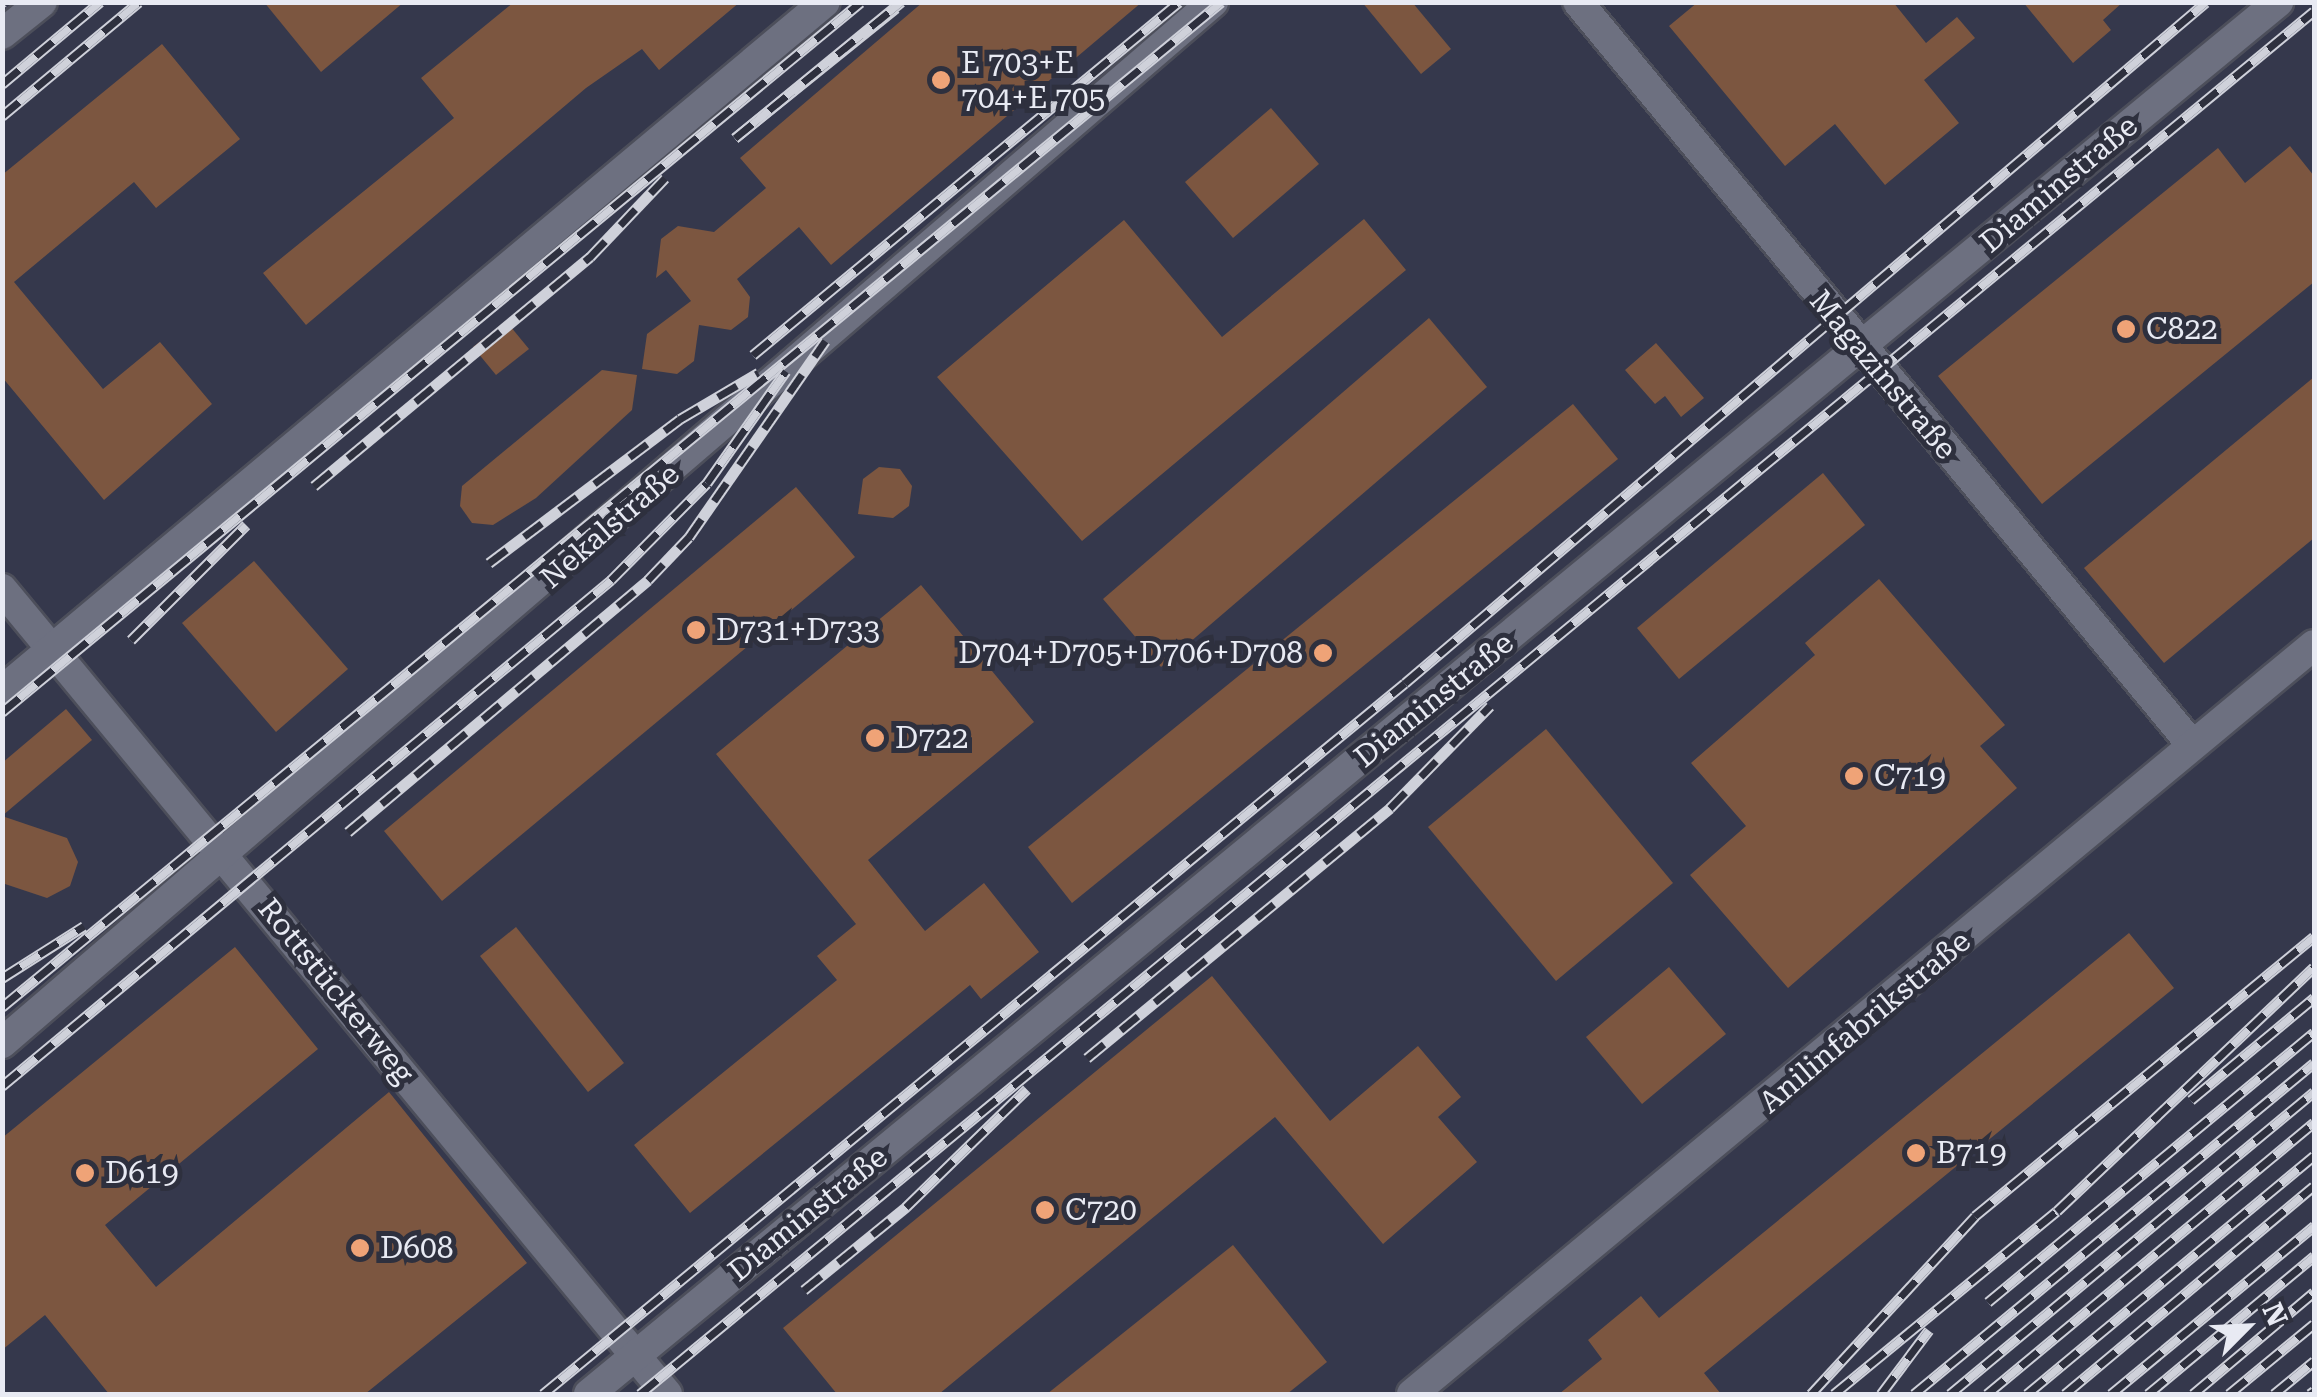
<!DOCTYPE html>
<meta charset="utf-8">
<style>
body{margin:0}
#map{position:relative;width:2317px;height:1397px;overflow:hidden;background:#2e303e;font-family:"Roboto Serif",serif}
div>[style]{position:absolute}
.built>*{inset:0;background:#35384c}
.building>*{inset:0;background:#7c5640}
.roads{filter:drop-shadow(2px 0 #4d4f5b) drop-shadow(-2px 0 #4d4f5b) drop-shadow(0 2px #4d4f5b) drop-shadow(0 -2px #4d4f5b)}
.minor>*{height:30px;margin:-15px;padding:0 15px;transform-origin:15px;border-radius:15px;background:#6d7080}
.rail>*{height:11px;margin-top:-5.5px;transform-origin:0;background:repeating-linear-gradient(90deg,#2e303e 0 22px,#cfd1da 0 44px);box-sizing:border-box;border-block:2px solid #cfd1da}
.dots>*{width:28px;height:28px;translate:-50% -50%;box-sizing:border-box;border:5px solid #2e303e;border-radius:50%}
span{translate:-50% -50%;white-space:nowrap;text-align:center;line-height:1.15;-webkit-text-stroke:10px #2e303e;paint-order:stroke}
.poi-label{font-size:30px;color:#e8eaf3}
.left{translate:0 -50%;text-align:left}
.right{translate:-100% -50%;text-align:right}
.street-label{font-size:30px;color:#e8eaf3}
.frame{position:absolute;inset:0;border:5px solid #e8eaf3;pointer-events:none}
.north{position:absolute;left:2197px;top:1277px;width:100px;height:100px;-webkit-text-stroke:8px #2e303e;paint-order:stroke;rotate:66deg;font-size:28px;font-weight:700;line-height:40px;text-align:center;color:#e8eaf3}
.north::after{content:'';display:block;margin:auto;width:35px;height:45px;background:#e8eaf3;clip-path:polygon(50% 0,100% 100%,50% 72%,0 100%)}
</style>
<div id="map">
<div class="built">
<i style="clip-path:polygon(3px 3px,2314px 3px,2314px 1394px,3px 1394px)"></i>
</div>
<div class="building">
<i style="clip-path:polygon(264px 2px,404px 2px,321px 72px)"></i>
<i style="clip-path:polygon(514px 2px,740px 2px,659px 70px,642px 49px,586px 88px,306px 325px,263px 273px,454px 118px,421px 78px)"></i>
<i style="clip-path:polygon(923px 2px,1142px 2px,831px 265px,799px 227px,737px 279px,750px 297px,748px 317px,731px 330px,699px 325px,694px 361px,677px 374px,642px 369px,647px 334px,691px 301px,666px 270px,656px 278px,661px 239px,678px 226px,714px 232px,766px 188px,740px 158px)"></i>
<i style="clip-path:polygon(1362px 2px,1412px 2px,1451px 49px,1421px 74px)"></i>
<i style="clip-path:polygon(1698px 2px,1893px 2px,1926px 43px,1957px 17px,1975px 38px,1924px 80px,1959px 123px,1885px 185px,1835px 124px,1785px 166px,1669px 26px)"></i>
<i style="clip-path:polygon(2023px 2px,2123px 2px,2103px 20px,2111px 30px,2073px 63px)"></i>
<i style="clip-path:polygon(162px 44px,240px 139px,156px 208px,134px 182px,14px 282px,103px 389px,160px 342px,212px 404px,104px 500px,2px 377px,2px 175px)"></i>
<i style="clip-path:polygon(1271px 108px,1319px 164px,1233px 238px,1185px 182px)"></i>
<i style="clip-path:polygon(2290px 146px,2314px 176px,2314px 282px,2042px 504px,1938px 376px,2218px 148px,2245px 183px)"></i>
<i style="clip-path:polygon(1364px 219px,1406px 270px,1082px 541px,937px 377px,1124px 220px,1222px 337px)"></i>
<i style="clip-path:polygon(1429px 318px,1487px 387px,1161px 667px,1103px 599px)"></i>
<i style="clip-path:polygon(506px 321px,529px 349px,496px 375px,473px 347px)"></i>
<i style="clip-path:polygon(1656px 343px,1704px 398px,1681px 417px,1665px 396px,1655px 404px,1625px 370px)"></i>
<i style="clip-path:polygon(602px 370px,637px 375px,632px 410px,536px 498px,493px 525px,472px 523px,460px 506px,462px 486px)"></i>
<i style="clip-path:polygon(2314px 377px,2314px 538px,2164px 663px,2084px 568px)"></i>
<i style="clip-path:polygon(1573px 404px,1618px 459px,1072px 903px,1028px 847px)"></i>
<i style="clip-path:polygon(879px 467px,900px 469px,912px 486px,909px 506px,893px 518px,858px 514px,863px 479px)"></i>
<i style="clip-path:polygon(1823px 473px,1865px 525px,1679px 679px,1637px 628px)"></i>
<i style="clip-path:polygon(796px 487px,855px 557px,442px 901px,384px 831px)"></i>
<i style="clip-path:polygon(254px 561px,348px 669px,276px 732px,182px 623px)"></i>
<i style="clip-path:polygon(1879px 579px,2005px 725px,1980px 746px,2017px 788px,1788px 988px,1690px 875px,1746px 826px,1691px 763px,1815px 655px,1805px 643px)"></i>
<i style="clip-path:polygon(921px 585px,1034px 722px,868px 860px,925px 931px,984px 883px,1039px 952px,981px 999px,970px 985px,690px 1213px,634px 1145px,837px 980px,817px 956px,856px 924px,716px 754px)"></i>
<i style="clip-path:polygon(66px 709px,92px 740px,2px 816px,2px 763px)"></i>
<i style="clip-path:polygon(1546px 729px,1673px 883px,1556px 981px,1428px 827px)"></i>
<i style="clip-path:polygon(2px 816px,67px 838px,78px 862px,70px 886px,47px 898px,2px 883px)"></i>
<i style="clip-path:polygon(516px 927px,624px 1063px,588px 1092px,480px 956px)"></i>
<i style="clip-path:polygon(2129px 933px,2174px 988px,1704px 1373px,1721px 1394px,1559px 1394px,1602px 1359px,1588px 1340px,1641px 1296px,1659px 1318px)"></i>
<i style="clip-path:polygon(235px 947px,318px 1049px,105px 1225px,156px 1287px,389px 1092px,527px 1263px,365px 1394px,109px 1394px,45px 1315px,2px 1350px,2px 1138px)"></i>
<i style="clip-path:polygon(1669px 967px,1726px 1034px,1642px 1104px,1586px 1037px)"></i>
<i style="clip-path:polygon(1212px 976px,1330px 1121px,1418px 1046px,1461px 1097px,1438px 1117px,1477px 1162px,1383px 1244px,1275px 1117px,939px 1394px,837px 1394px,783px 1328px)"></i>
<i style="clip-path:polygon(1233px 1245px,1327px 1362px,1287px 1394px,1047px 1394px)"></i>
</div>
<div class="roads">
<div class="minor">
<i style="left:1578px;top:2px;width:964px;rotate:50.43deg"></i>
<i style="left:2px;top:34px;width:51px;rotate:-38.7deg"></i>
<i style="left:2px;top:589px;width:1044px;rotate:50.44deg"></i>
<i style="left:2px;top:691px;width:1073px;rotate:-39.94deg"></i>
<i style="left:2px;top:1043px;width:1597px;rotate:-40.68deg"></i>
<i style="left:589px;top:1394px;width:2189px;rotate:-39.49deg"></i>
<i style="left:1412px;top:1394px;width:1172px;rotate:-39.71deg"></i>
</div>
</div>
<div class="rail">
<i style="left:2px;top:3px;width:1px;rotate:-45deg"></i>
<i style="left:896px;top:8px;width:207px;rotate:141.1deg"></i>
<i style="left:735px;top:138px;width:215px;rotate:-39.3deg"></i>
<i style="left:2px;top:84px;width:128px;rotate:-39.9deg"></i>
<i style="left:2px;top:116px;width:178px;rotate:-39.8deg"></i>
<i style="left:753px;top:355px;width:553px;rotate:-39.65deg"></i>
<i style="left:314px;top:486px;width:359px;rotate:-39.7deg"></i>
<i style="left:590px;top:257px;width:109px;rotate:-46.5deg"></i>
<i style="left:489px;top:563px;width:239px;rotate:-37deg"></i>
<i style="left:680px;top:419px;width:91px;rotate:-30.5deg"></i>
<i style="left:131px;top:640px;width:163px;rotate:-45deg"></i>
<i style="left:2px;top:712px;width:1114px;rotate:-39.58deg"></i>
<i style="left:348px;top:832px;width:392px;rotate:-40deg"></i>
<i style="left:648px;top:580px;width:59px;rotate:-46.4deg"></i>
<i style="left:689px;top:537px;width:239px;rotate:-55.2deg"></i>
<i style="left:2px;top:978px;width:97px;rotate:-32.4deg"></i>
<i style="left:2px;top:1007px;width:1580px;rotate:-39.5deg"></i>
<i style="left:1087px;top:1058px;width:393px;rotate:-39.5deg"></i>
<i style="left:1390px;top:808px;width:143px;rotate:-45.6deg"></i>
<i style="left:2px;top:1086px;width:792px;rotate:-39.72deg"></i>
<i style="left:611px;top:580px;width:136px;rotate:-45.3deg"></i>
<i style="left:707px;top:483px;width:137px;rotate:-54.8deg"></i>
<i style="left:2191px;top:1100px;width:160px;rotate:-39.7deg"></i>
<i style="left:804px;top:1290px;width:132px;rotate:-39.1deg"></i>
<i style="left:906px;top:1207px;width:169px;rotate:-44.3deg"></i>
<i style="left:1988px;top:1302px;width:423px;rotate:-39.6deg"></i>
<i style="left:543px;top:1394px;width:1117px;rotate:-39.52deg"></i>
<i style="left:1405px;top:683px;width:1051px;rotate:-40.37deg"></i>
<i style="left:640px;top:1394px;width:2171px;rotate:-39.56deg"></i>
<i style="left:1811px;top:1394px;width:242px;rotate:-47.3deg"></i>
<i style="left:1975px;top:1216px;width:439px;rotate:-39.5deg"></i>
<i style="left:1834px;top:1394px;width:288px;rotate:-39.4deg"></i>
<i style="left:2057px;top:1211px;width:354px;rotate:-43.5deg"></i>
<i style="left:1881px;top:1394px;width:80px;rotate:-53.1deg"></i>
<i style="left:1914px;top:1394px;width:519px;rotate:-39.61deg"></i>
<i style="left:1950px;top:1394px;width:473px;rotate:-39.7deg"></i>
<i style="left:1987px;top:1394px;width:425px;rotate:-39.7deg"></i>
<i style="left:2027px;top:1394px;width:373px;rotate:-39.7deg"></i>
<i style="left:2065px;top:1394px;width:324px;rotate:-39.9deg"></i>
<i style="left:2111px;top:1394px;width:264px;rotate:-39.6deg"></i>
<i style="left:2148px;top:1394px;width:216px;rotate:-39.7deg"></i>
<i style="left:2193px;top:1394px;width:158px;rotate:-40.1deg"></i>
<i style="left:2229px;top:1394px;width:110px;rotate:-39.5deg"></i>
<i style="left:2274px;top:1394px;width:52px;rotate:-39.5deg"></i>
<i style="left:2310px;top:1394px;width:5px;rotate:-37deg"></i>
</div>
<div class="dots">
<i style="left:941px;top:80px;background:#efa377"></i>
<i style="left:2126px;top:329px;background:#efa377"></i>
<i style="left:696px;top:630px;background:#efa377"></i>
<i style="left:1323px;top:653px;background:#efa377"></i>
<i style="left:875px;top:738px;background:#efa377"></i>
<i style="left:1854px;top:776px;background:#efa377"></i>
<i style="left:1916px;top:1153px;background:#efa377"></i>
<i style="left:85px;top:1173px;background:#efa377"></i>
<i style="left:1045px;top:1210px;background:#efa377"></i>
<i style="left:360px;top:1248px;background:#efa377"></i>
</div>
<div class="poi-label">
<span class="left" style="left:961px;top:80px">E 703+E<br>704+E 705</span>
<span class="left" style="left:2146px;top:329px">C822</span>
<span class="left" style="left:716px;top:630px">D731+D733</span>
<span class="right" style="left:1303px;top:653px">D704+D705+D706+D708</span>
<span class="left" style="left:895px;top:738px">D722</span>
<span class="left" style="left:1874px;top:776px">C719</span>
<span class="left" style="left:1936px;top:1153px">B719</span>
<span class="left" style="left:105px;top:1173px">D619</span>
<span class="left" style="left:1065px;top:1210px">C720</span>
<span class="left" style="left:380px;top:1248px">D608</span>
</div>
<div class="street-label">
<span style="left:2059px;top:184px;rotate:-40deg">Diaminstraße</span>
<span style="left:1883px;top:375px;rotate:50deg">Magazinstraße</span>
<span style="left:610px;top:526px;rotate:-41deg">Nekalstraße</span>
<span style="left:1434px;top:700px;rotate:-39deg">Diaminstraße</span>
<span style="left:336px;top:991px;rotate:51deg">Rottstückerweg</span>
<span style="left:1865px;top:1022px;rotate:-40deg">Anilinfabrikstraße</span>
<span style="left:808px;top:1214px;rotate:-39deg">Diaminstraße</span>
</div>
<div class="frame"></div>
<div class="north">N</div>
</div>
